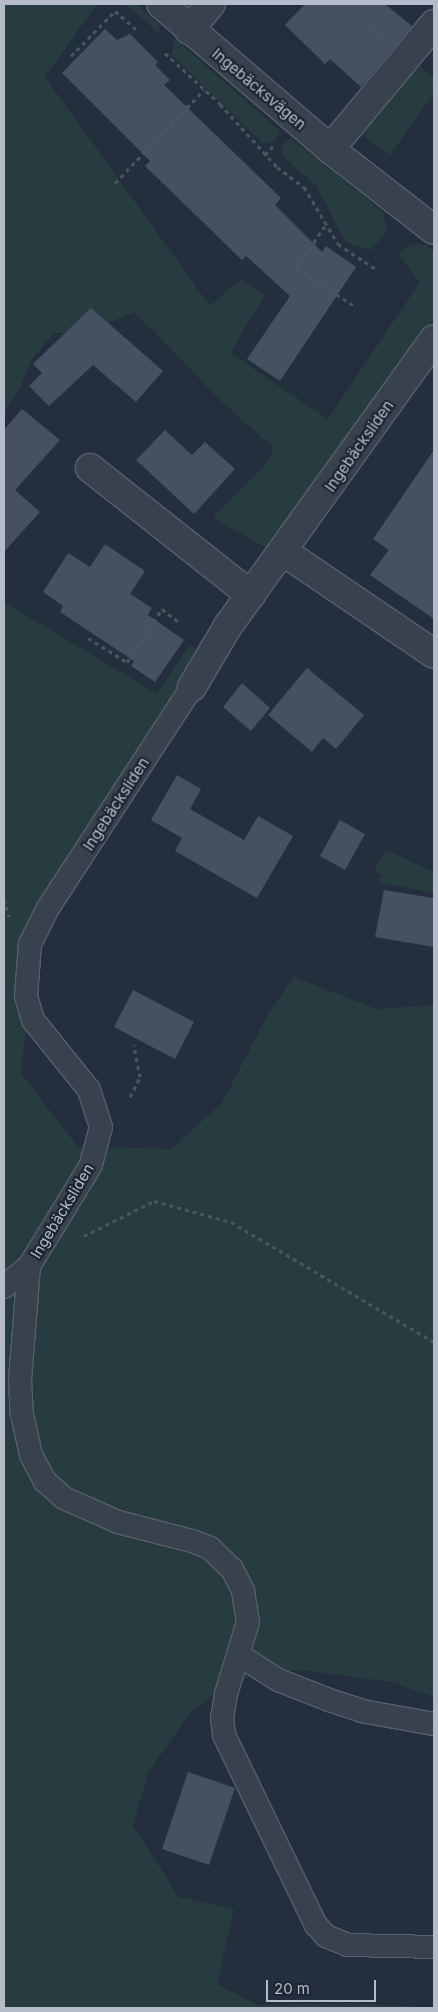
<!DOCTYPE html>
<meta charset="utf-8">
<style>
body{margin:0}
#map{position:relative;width:438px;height:2012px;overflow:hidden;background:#242f3e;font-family:Inter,sans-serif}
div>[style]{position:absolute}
.green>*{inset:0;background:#263c3f}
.building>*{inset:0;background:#455162}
.path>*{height:3px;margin-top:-1.5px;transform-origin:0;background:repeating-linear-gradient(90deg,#44595c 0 4px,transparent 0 8px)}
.roads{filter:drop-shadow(1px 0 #565f6c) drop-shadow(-1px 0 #565f6c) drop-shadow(0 1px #565f6c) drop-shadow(0 -1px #565f6c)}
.service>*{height:22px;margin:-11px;padding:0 11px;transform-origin:11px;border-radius:11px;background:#38414e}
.minor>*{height:28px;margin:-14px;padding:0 14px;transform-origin:14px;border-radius:14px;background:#38414e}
span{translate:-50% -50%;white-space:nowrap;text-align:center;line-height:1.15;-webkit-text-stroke:4.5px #1d2633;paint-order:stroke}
.street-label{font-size:15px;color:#b4bcc9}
.frame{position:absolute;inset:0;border:5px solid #b4bcc9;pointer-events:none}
.scale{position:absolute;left:266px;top:1980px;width:110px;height:22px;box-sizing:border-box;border:2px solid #b4bcc9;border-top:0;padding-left:6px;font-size:15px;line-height:18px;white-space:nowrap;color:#b4bcc9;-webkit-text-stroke:4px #1d2633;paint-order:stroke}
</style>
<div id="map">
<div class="green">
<i style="clip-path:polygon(4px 4px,97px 4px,45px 77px,210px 306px,241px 280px,265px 295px,230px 353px,328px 419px,420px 282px,398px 254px,412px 244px,425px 245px,434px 252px,434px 319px,268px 549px,213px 518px,266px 464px,274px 448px,221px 401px,135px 312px,82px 333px,54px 333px,31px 360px,20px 388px,4px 413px)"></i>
<i style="clip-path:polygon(126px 4px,137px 4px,160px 26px,159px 33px)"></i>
<i style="clip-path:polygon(175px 39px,280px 131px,275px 141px,264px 144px,254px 135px,172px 55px)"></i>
<i style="clip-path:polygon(417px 64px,434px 77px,434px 93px,390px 155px,360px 133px)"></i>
<i style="clip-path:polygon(291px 138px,383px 212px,387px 231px,371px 250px,346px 242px,316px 186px,283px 157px,281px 146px)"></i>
<i style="clip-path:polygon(4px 602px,157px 694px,189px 645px,197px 650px,162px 714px,40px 908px,21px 1073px,77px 1146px,171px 1149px,222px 1103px,269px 1012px,294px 977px,377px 1009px,434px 1005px,434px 1697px,392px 1682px,301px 1670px,267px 1673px,228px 1683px,190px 1713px,148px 1773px,133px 1826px,179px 1897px,234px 1909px,217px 1984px,257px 2005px,352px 2003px,434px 2008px,4px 2008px)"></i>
<i style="clip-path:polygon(386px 850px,434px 872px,434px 893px,379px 882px,382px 875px,374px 871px)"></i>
</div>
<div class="building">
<i style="clip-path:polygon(305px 4px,385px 4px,412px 26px,361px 87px,330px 59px,325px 64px,285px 25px)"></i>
<i style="clip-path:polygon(105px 29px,117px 40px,130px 34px,158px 62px,155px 65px,170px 80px,164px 85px,281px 198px,275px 205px,322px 252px,326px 246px,356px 267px,280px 381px,247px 359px,290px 296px,246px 256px,242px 260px,145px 166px,150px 161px,62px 73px)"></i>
<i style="clip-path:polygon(91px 308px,163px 371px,136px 402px,93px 365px,49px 406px,29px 386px,42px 373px,33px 364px)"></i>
<i style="clip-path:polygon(22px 409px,60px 440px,15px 490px,40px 512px,4px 552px,4px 430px)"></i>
<i style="clip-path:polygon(165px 430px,192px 455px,205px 442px,235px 469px,194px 514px,136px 460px)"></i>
<i style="clip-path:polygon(434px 450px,434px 619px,370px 575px,389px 550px,373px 539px)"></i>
<i style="clip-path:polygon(105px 544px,145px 571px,130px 594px,152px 608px,148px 615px,184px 640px,155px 682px,131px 666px,134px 661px,60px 612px,63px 606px,43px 592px,68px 553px,90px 567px)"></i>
<i style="clip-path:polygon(307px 668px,364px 715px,336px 749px,323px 738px,312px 752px,268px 715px)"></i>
<i style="clip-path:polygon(242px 683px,270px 708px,251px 731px,223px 707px)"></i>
<i style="clip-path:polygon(177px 775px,201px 789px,190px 809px,244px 840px,258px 816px,293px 836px,257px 898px,175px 851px,182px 838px,151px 820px)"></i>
<i style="clip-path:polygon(340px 820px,365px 834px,345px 870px,320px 856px)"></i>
<i style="clip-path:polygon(384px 890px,434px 898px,434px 947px,375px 937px)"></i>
<i style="clip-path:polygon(133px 990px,194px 1022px,175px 1059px,114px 1027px)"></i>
<i style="clip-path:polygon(188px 1772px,235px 1788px,209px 1865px,162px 1849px)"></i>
</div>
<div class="path">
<i style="left:369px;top:29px;width:15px;rotate:37deg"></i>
<i style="left:165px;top:53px;width:75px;rotate:42.8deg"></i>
<i style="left:220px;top:104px;width:85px;rotate:47.9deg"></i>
<i style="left:277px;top:167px;width:34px;rotate:37deg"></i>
<i style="left:304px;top:187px;width:66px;rotate:59.2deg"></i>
<i style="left:338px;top:244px;width:47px;rotate:33.7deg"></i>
<i style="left:71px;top:56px;width:63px;rotate:-45.6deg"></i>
<i style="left:115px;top:11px;width:28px;rotate:41deg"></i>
<i style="left:265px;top:155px;width:13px;rotate:-48deg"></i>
<i style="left:115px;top:183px;width:129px;rotate:-46.3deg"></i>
<i style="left:325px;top:226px;width:51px;rotate:124.6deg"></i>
<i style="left:296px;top:268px;width:68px;rotate:33deg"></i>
<i style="left:88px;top:638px;width:46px;rotate:31.6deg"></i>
<i style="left:127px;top:662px;width:64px;rotate:-56.6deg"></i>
<i style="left:162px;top:609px;width:23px;rotate:38deg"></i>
<i style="left:4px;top:899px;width:18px;rotate:74deg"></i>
<i style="left:130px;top:1097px;width:22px;rotate:-63deg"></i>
<i style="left:140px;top:1077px;width:33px;rotate:-101deg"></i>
<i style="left:84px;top:1236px;width:78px;rotate:-26.6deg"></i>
<i style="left:154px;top:1201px;width:80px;rotate:15.3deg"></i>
<i style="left:231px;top:1222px;width:236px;rotate:30.6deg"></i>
</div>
<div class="roads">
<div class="service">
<i style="left:192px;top:687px;width:264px;rotate:123.1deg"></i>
<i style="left:48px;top:908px;width:40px;rotate:116.6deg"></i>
<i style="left:30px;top:944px;width:52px;rotate:94.4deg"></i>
<i style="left:26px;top:996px;width:25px;rotate:74deg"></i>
<i style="left:33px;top:1020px;width:90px;rotate:51.3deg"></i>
<i style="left:89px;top:1090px;width:39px;rotate:72deg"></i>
<i style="left:101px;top:1127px;width:39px;rotate:105deg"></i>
<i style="left:91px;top:1165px;width:119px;rotate:121.5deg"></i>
<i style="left:29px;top:1266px;width:114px;rotate:94.5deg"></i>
<i style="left:20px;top:1380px;width:34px;rotate:87deg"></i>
<i style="left:22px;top:1414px;width:42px;rotate:77.6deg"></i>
<i style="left:31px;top:1455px;width:30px;rotate:62deg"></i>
<i style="left:45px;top:1481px;width:25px;rotate:42deg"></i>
<i style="left:64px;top:1498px;width:59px;rotate:24deg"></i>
<i style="left:118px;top:1522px;width:76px;rotate:14.4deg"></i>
<i style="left:192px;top:1541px;width:19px;rotate:21deg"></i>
<i style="left:210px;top:1548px;width:30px;rotate:44deg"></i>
<i style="left:232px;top:1569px;width:25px;rotate:63deg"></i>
<i style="left:243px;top:1591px;width:31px;rotate:81deg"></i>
<i style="left:248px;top:1622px;width:75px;rotate:107deg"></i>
<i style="left:226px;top:1694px;width:24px;rotate:99deg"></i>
<i style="left:222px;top:1718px;width:17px;rotate:83deg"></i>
<i style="left:224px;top:1735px;width:211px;rotate:64.2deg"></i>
<i style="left:316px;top:1925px;width:15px;rotate:48deg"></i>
<i style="left:326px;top:1936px;width:24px;rotate:22deg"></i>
<i style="left:348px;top:1945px;width:86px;rotate:1.3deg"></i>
<i style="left:4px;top:1287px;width:33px;rotate:-40deg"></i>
<i style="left:239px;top:1655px;width:46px;rotate:32.7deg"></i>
<i style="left:278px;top:1680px;width:55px;rotate:21.4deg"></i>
<i style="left:329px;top:1700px;width:35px;rotate:18deg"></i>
<i style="left:362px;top:1711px;width:73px;rotate:10.2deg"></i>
</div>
<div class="minor">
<i style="left:161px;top:4px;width:223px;rotate:40.6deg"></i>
<i style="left:330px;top:149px;width:132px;rotate:37.9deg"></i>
<i style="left:189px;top:30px;width:34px;rotate:-50deg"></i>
<i style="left:330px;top:149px;width:163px;rotate:-50.2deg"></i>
<i style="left:90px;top:468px;width:205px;rotate:38.3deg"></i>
<i style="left:284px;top:552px;width:181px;rotate:34.2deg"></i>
<i style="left:192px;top:687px;width:71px;rotate:-59.5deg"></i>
<i style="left:228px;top:626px;width:353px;rotate:-54.3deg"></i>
</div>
</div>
<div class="street-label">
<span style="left:259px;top:89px;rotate:40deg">Ingebäcksvägen</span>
<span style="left:359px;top:446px;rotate:-55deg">Ingebäcksliden</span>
<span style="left:116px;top:804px;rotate:-57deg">Ingebäcksliden</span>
<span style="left:62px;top:1211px;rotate:-59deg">Ingebäcksliden</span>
</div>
<div class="frame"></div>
<div class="scale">20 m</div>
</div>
